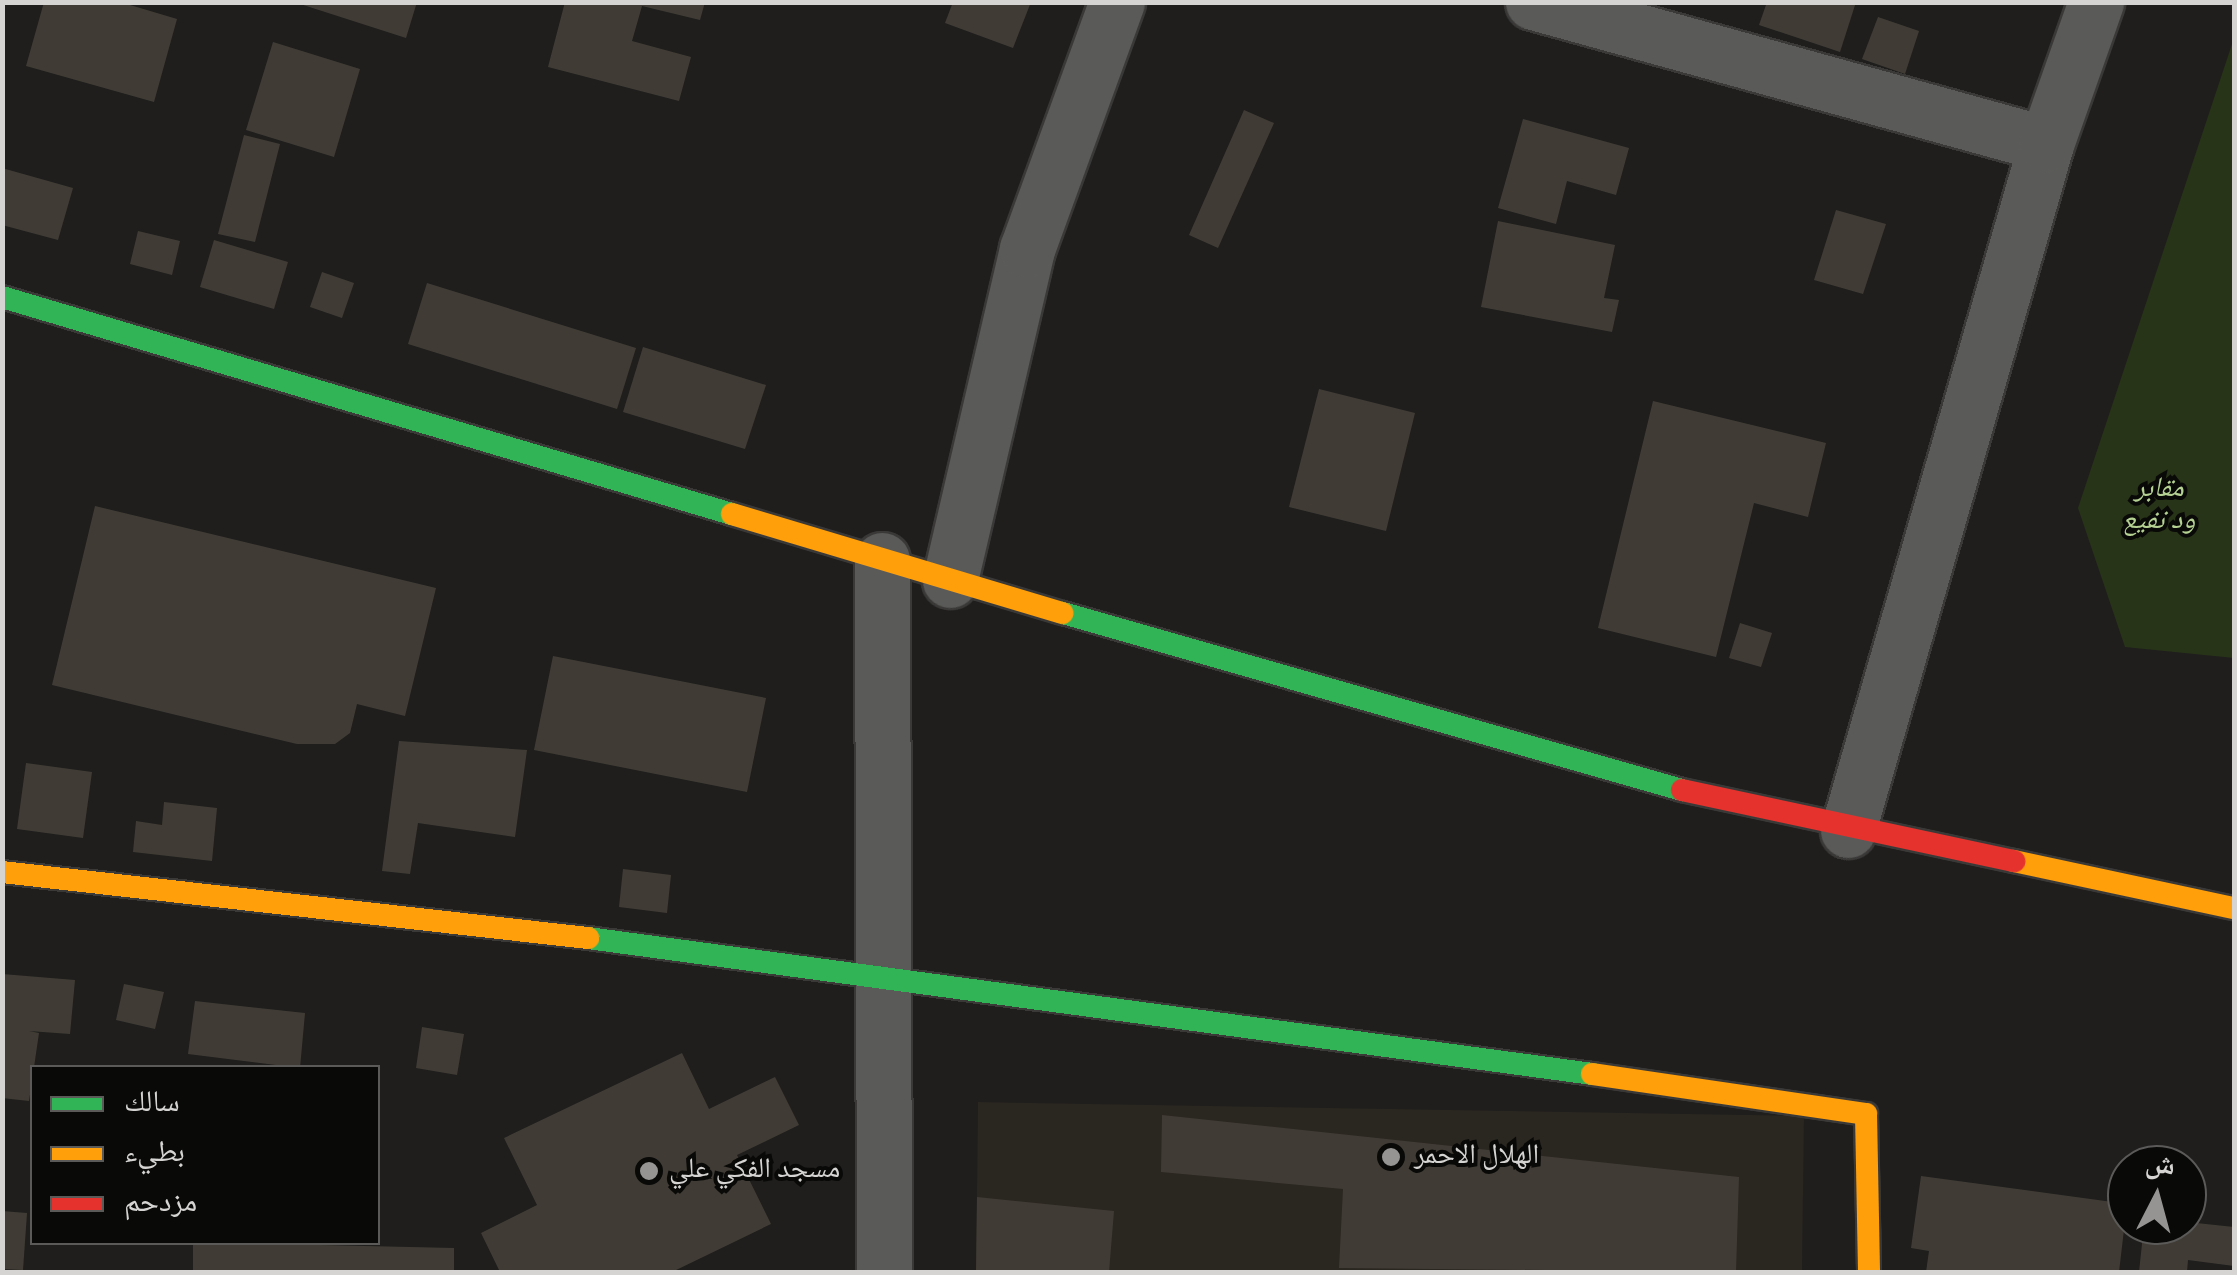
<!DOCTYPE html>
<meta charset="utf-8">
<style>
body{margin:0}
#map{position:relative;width:2237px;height:1275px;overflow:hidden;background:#1f1e1d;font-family:Georgia,"Noto Naskh Arabic",serif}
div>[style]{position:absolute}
.built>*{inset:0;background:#2a2620}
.green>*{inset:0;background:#283418}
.building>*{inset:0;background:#403c35}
.roads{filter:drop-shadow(2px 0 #3a3938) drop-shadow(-2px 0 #3a3938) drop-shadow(0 2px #3a3938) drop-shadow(0 -2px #3a3938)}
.street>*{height:55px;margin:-27.5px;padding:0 27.5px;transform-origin:27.5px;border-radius:27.5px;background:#5a5a58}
.fast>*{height:22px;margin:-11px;padding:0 11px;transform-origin:11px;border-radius:11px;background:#30b455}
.slow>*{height:22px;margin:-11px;padding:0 11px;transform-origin:11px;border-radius:11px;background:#ff9f0a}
.jam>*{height:22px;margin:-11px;padding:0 11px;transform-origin:11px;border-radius:11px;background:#e5322d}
.dots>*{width:28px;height:28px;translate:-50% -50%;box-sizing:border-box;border:5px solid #090908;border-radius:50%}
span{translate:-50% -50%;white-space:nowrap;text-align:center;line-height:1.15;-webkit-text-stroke:8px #090908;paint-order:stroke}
.park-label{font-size:28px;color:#b5d293;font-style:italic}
.poi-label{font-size:28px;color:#d5d4d2}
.left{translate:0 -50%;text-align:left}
.frame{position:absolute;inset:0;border:5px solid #d5d4d2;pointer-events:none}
.legend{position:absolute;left:30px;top:1065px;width:350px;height:180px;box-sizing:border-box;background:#090908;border:2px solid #5b5a59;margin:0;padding:12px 18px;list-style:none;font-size:30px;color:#d5d4d2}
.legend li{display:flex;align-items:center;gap:20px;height:50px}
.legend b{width:50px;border:2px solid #5b5a59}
.north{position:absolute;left:2107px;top:1145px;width:100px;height:100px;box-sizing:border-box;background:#090908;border:2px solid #5b5a59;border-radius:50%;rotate:6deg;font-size:28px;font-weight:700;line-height:40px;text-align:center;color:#d5d4d2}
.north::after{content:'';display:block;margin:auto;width:35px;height:45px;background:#959493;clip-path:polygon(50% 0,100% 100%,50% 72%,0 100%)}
</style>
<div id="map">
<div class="built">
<i style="clip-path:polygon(978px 1102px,1804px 1116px,1802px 1272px,976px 1272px)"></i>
</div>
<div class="green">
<i style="clip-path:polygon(2234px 38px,2234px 658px,2125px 647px,2078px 508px)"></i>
</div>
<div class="building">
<i style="clip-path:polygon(44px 2px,120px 2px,177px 19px,154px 102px,26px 66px)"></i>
<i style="clip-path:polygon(294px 2px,417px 2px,406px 38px)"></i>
<i style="clip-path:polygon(565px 2px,705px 2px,700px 20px,642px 6px,632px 41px,691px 57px,679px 101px,548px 67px)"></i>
<i style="clip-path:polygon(953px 2px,1031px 2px,1013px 48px,945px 23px)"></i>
<i style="clip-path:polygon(1767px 2px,1856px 2px,1840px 52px,1759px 25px)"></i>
<i style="clip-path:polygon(1878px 17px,1919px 31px,1905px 74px,1862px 59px)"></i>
<i style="clip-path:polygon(273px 42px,360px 69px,334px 157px,246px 130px)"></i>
<i style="clip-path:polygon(1244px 110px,1274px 123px,1218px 248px,1189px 235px)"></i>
<i style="clip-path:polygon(1523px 119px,1629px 148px,1616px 195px,1567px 181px,1556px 224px,1498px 208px)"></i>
<i style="clip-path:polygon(244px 135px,280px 144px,255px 242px,218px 234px)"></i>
<i style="clip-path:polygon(2px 168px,73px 188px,58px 240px,2px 225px)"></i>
<i style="clip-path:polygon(1836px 210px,1886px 224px,1863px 294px,1814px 280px)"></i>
<i style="clip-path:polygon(1498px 221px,1615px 245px,1604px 298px,1619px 300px,1612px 332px,1481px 307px)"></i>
<i style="clip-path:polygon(138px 231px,180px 241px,172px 275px,130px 264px)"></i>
<i style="clip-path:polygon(214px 240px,288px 262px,274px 309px,200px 287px)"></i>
<i style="clip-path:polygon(322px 272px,354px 283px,342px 318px,310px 307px)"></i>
<i style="clip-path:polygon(427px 283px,636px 348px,617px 409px,408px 344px)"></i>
<i style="clip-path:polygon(643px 347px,766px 385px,745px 449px,623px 412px)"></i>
<i style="clip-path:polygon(1319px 389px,1415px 413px,1386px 531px,1289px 507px)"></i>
<i style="clip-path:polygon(1653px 401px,1826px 443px,1808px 517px,1754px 503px,1716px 657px,1598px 628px)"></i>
<i style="clip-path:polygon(95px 506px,436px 588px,405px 716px,357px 704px,350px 733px,335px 744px,297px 744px,52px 685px)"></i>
<i style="clip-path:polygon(1740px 623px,1772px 633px,1761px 667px,1729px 658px)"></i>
<i style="clip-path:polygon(553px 656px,766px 698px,747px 792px,534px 750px)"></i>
<i style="clip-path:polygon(399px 741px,527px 750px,515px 837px,418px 823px,410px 874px,382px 871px)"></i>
<i style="clip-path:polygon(26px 763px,92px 772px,83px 838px,17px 829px)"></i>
<i style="clip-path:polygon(164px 802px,217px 808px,212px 861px,133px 852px,136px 821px,162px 825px)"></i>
<i style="clip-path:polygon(623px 869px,671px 875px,667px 913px,619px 907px)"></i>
<i style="clip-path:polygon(2px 974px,75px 980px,70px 1034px,29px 1031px,39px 1033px,29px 1101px,2px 1098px)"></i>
<i style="clip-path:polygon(124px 984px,164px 992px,155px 1029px,116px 1020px)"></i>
<i style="clip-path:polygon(195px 1001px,305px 1013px,300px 1068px,188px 1054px)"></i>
<i style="clip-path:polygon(422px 1027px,464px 1034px,457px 1075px,416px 1068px)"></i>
<i style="clip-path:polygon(682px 1053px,709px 1109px,775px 1077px,799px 1125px,737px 1155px,771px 1224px,672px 1272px,500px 1272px,481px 1233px,537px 1205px,504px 1138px)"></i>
<i style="clip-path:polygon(1162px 1115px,1739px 1177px,1736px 1272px,1339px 1268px,1343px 1189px,1161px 1172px)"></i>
<i style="clip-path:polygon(1921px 1176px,2127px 1204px,2119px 1272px,1926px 1272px,1929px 1251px,1911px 1248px)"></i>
<i style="clip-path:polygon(977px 1197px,1114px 1211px,1109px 1272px,976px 1272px)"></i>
<i style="clip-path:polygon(2px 1211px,27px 1213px,23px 1270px,2px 1269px)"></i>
<i style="clip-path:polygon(2187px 1222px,2234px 1227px,2234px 1266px,2188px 1260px,2187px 1272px,2139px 1272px,2144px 1225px)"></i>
<i style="clip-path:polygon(193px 1242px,454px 1248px,454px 1272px,193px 1272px)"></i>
</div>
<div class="roads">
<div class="street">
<i style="left:1533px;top:2px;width:532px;rotate:15.47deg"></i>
<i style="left:882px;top:560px;width:712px;rotate:89.84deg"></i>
<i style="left:950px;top:580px;width:340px;rotate:-76.9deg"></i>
<i style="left:1027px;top:249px;width:263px;rotate:-70deg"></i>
<i style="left:1848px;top:830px;width:714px;rotate:-73.9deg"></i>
<i style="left:2046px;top:144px;width:151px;rotate:-70.6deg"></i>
</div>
<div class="fast">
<i style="left:2px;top:297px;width:762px;rotate:16.56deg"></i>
<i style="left:1063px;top:613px;width:644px;rotate:15.96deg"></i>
<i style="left:588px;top:938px;width:1013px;rotate:7.71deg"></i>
</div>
<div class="slow">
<i style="left:732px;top:514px;width:345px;rotate:16.7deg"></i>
<i style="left:2014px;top:861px;width:225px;rotate:12.1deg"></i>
<i style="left:2px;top:872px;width:590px;rotate:6.43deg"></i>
<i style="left:1592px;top:1074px;width:277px;rotate:8.3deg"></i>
<i style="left:1866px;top:1114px;width:158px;rotate:88.9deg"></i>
</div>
<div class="jam">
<i style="left:1682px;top:790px;width:340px;rotate:12.1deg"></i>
</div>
</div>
<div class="dots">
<i style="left:1391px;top:1157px;background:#959493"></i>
<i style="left:649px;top:1171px;background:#959493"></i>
</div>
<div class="park-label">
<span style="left:2159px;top:506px">مقابر<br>ود نفيع</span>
</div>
<div class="poi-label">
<span class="left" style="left:1414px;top:1157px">الهلال الاحمر</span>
<span class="left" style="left:669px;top:1171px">مسجد الفكي علي</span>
</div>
<div class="frame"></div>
<ul class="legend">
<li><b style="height:12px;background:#30b455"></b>سالك</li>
<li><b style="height:12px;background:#ff9f0a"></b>بطيء</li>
<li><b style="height:12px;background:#e5322d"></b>مزدحم</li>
</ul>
<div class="north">ش</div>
</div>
